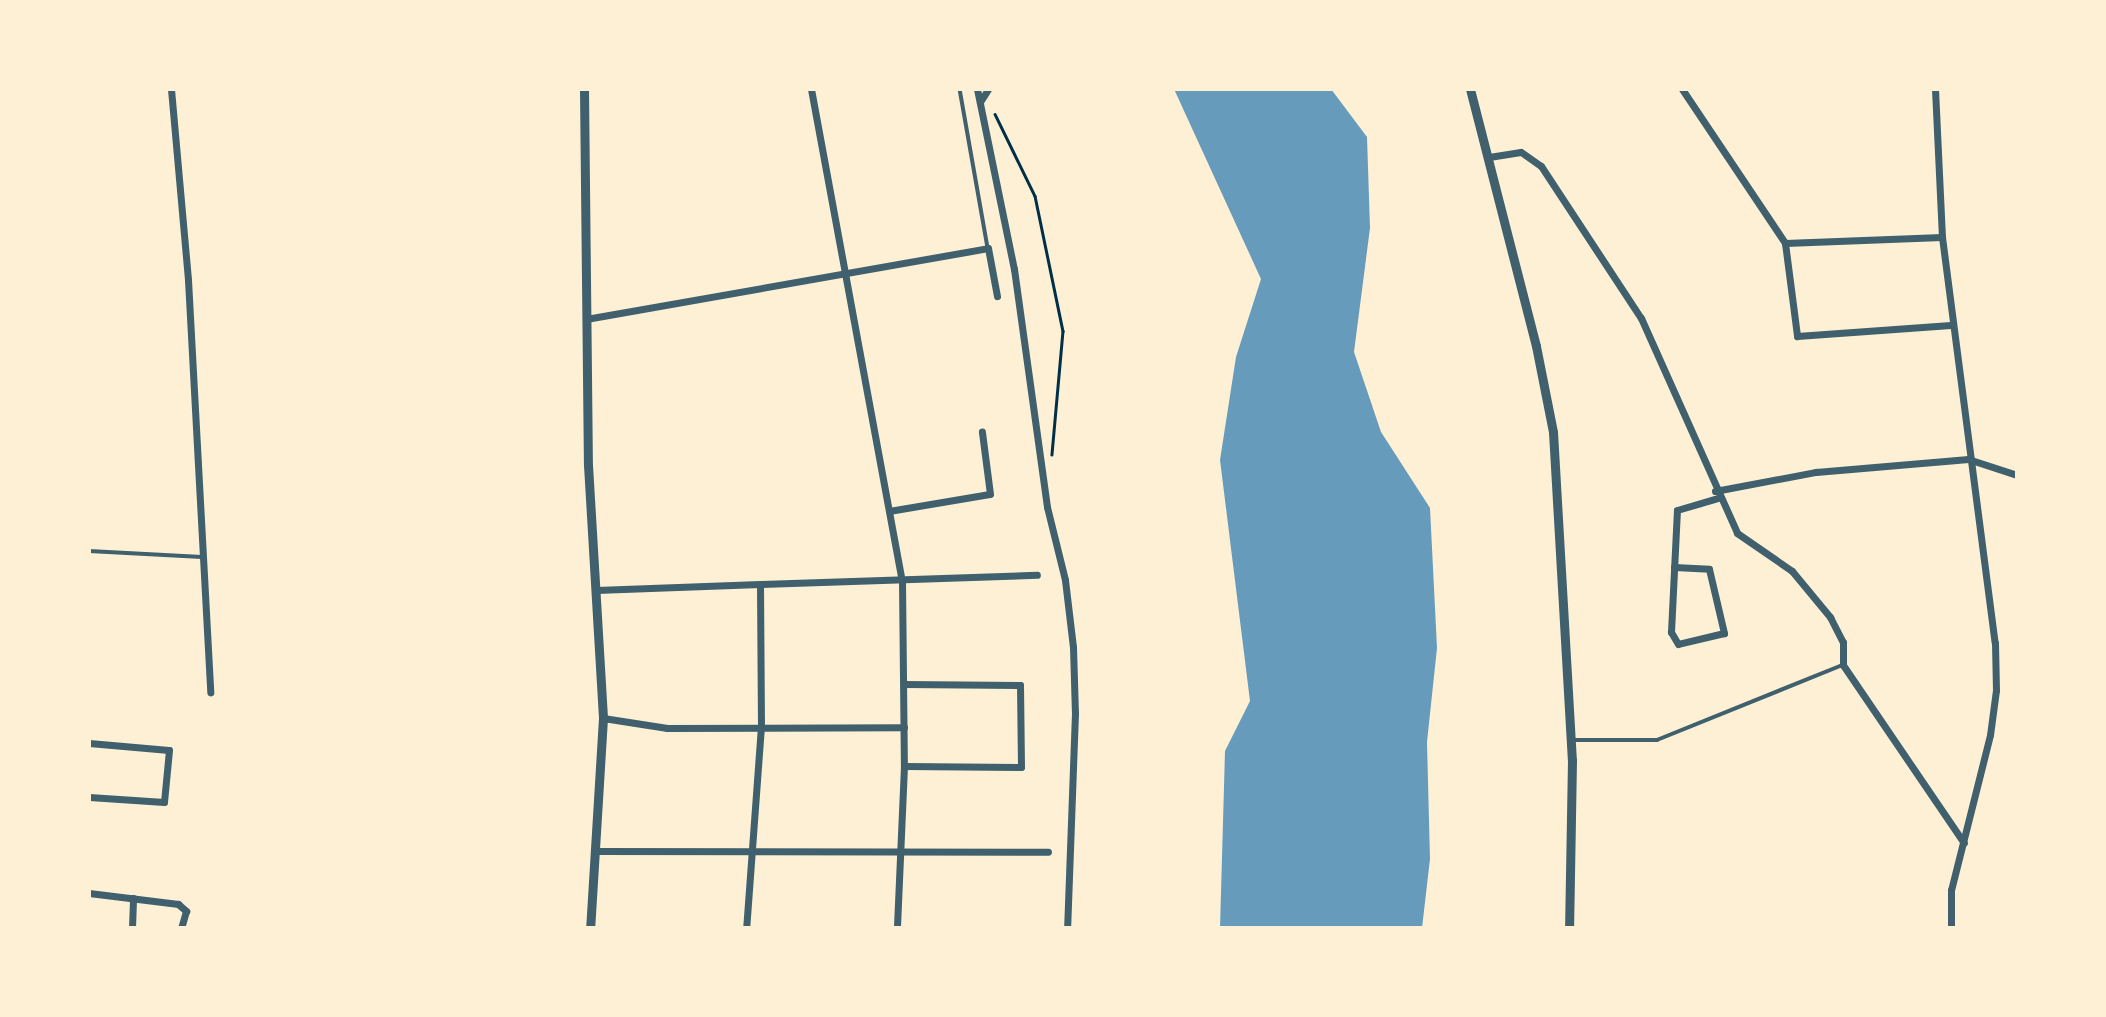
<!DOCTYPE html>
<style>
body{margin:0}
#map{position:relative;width:2106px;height:1017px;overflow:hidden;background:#fdf0d5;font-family:"Fira Sans",sans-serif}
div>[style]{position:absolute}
.water>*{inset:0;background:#669bbc}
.path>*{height:2.5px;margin:-1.25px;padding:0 1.25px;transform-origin:1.25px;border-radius:1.25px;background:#003049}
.service>*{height:3.5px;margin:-1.75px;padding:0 1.75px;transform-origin:1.75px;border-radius:1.75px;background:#3f606c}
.minor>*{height:7px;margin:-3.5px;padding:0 3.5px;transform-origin:3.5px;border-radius:3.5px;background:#3f606c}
.tertiary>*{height:9px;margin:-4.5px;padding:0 4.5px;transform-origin:4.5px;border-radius:4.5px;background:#3f606c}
span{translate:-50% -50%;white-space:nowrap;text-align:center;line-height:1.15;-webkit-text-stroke:6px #fdf0d5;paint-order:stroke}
.frame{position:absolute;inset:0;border:91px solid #fdf0d5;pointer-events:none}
</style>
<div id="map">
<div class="water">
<i style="clip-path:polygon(1174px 89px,1331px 89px,1367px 137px,1370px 228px,1354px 352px,1381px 432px,1430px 508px,1437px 648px,1427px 742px,1430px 859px,1422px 928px,1220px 928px,1225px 751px,1250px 701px,1220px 460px,1236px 357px,1261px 279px)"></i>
</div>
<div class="path">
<i style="left:995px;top:114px;width:91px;rotate:64deg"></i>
<i style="left:1035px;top:196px;width:138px;rotate:78.3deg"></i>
<i style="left:1063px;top:331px;width:124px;rotate:95.1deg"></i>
</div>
<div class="service">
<i style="left:960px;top:89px;width:161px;rotate:80deg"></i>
<i style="left:89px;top:551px;width:113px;rotate:3deg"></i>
<i style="left:1573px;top:740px;width:84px"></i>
<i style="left:1657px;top:740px;width:201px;rotate:-22deg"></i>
</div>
<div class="minor">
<i style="left:171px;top:89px;width:192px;rotate:84.9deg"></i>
<i style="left:188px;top:280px;width:413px;rotate:86.9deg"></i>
<i style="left:811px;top:89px;width:501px;rotate:79.54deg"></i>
<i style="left:902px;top:582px;width:184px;rotate:89.4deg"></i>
<i style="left:904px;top:766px;width:162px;rotate:92.5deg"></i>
<i style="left:977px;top:89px;width:184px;rotate:78.4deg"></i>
<i style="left:1014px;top:269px;width:240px;rotate:82.1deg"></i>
<i style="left:1047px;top:507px;width:75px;rotate:76.1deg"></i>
<i style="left:1065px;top:580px;width:67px;rotate:83.2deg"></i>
<i style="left:1073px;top:647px;width:66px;rotate:88.3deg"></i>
<i style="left:1075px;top:713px;width:215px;rotate:92.1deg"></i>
<i style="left:1682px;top:89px;width:185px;rotate:56.2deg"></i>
<i style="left:1785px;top:243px;width:157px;rotate:-2.2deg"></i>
<i style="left:1935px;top:89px;width:148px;rotate:87.3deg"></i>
<i style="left:1942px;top:237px;width:409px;rotate:82.6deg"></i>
<i style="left:1995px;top:643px;width:47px;rotate:88.8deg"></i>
<i style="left:1996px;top:690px;width:45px;rotate:97.6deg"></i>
<i style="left:1990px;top:735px;width:160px;rotate:104.1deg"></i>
<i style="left:1951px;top:890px;width:38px;rotate:90deg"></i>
<i style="left:980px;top:102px;width:15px;rotate:-58deg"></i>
<i style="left:1489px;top:157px;width:32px;rotate:-9deg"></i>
<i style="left:1521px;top:152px;width:24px;rotate:35deg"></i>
<i style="left:1541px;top:166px;width:182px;rotate:56.7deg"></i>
<i style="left:1641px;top:318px;width:235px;rotate:65.9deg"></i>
<i style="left:1737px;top:533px;width:67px;rotate:34.6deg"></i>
<i style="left:1792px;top:571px;width:60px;rotate:50.4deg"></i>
<i style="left:1830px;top:617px;width:28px;rotate:63deg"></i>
<i style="left:1843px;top:642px;width:23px;rotate:90deg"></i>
<i style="left:1843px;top:665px;width:215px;rotate:55.8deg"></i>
<i style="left:1785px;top:243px;width:94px;rotate:82.6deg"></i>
<i style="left:1797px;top:336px;width:154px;rotate:-4.1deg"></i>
<i style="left:586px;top:319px;width:408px;rotate:-10deg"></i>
<i style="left:988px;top:248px;width:49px;rotate:79.4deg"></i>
<i style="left:1715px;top:491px;width:103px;rotate:-10.7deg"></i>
<i style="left:1816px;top:472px;width:153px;rotate:-4.9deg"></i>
<i style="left:1968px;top:459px;width:52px;rotate:18.1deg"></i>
<i style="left:889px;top:511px;width:102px;rotate:-9.6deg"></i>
<i style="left:990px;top:494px;width:63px;rotate:-97.4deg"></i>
<i style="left:1674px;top:567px;width:35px;rotate:3deg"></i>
<i style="left:1709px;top:569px;width:66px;rotate:76.8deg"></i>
<i style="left:1724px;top:633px;width:47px;rotate:166.6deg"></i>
<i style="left:1678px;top:644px;width:14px;rotate:-120deg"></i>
<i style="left:1671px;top:632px;width:122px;rotate:-87.2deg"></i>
<i style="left:1677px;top:510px;width:43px;rotate:-16.3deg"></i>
<i style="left:760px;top:584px;width:277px;rotate:-1.9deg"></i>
<i style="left:596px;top:590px;width:164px;rotate:-2.1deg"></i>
<i style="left:760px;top:584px;width:142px;rotate:89.6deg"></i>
<i style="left:761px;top:726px;width:203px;rotate:94.2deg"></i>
<i style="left:904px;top:684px;width:116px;rotate:0.5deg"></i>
<i style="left:1020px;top:685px;width:82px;rotate:89.3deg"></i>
<i style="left:1021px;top:767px;width:117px;rotate:-179.5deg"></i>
<i style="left:603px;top:718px;width:65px;rotate:8.9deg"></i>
<i style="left:667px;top:728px;width:237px;rotate:-0.2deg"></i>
<i style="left:89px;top:743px;width:80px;rotate:5deg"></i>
<i style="left:169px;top:750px;width:52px;rotate:95.5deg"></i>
<i style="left:164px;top:802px;width:75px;rotate:-176.2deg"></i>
<i style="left:596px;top:851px;width:452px;rotate:0.1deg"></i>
<i style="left:89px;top:893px;width:90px;rotate:7deg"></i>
<i style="left:178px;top:904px;width:11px;rotate:41deg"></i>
<i style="left:186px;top:911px;width:18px;rotate:106deg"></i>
<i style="left:132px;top:928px;width:30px;rotate:-88deg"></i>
</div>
<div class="tertiary">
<i style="left:584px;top:89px;width:376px;rotate:89.4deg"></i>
<i style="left:588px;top:465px;width:253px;rotate:86.6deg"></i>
<i style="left:603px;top:718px;width:210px;rotate:93.5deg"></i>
<i style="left:1470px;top:89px;width:265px;rotate:75.6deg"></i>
<i style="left:1536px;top:346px;width:88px;rotate:78.8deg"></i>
<i style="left:1553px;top:432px;width:329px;rotate:86.7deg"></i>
<i style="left:1572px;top:760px;width:168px;rotate:91deg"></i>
</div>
<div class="frame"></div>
</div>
